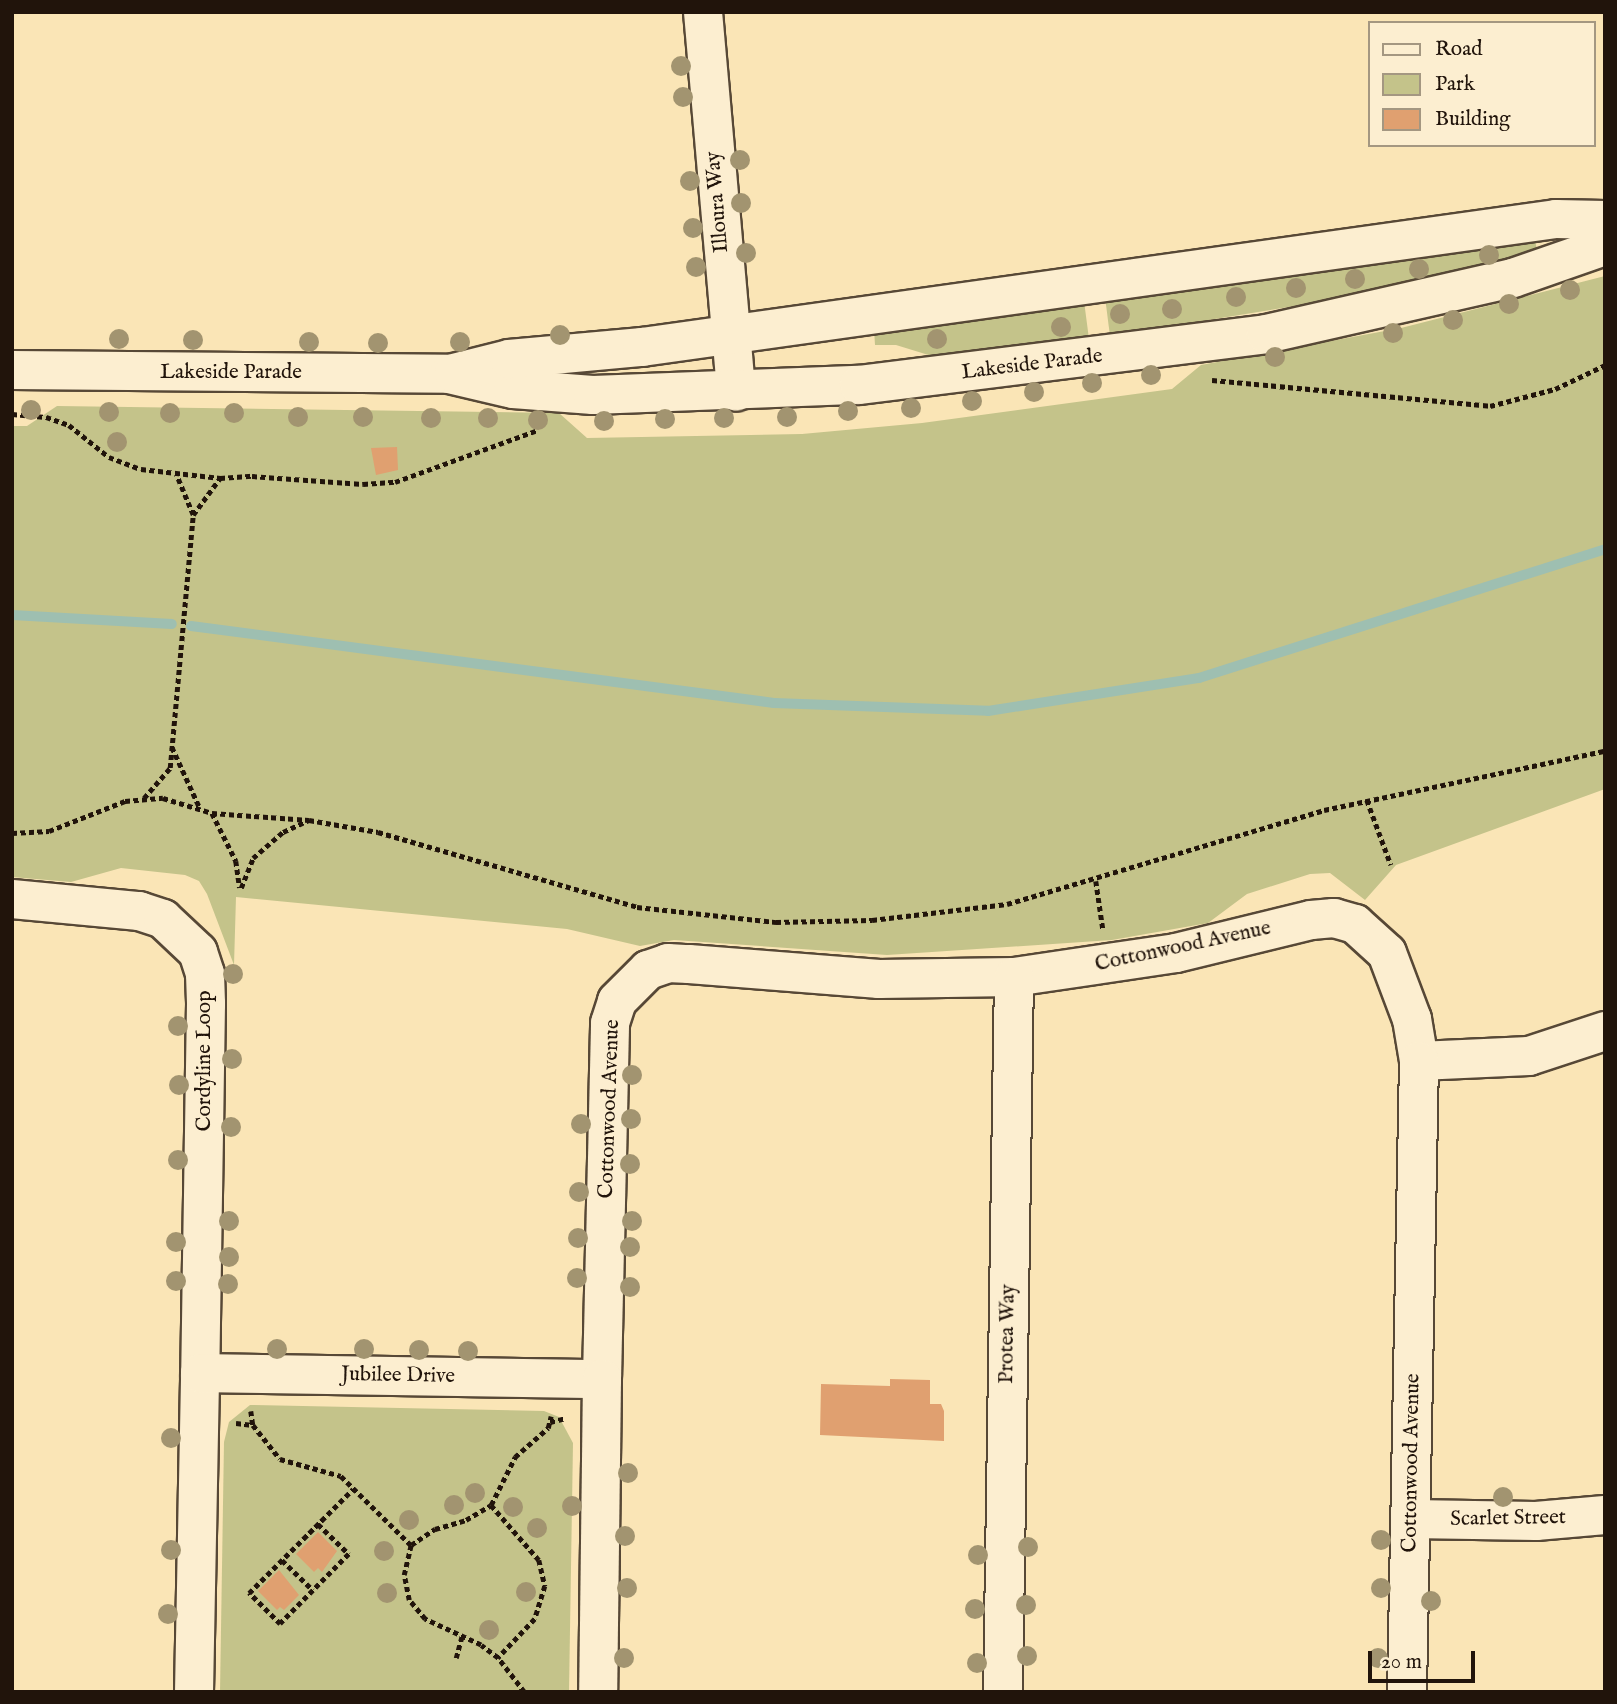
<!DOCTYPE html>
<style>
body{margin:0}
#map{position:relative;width:1617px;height:1704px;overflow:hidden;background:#fae5b6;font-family:"IM FELL English",serif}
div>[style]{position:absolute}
.green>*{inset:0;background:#c4c38a}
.stream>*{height:10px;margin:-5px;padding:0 5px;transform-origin:5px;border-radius:5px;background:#9ebfb1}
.building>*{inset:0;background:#e0a070}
.path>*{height:4.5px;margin-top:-2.25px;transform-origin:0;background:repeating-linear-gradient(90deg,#21140b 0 5px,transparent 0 8.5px)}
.roads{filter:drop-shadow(2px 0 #574836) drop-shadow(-2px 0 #574836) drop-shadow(0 2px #574836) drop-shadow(0 -2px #574836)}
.minor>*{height:38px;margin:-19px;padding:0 19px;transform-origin:19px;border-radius:19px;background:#fceed0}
.tertiary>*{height:38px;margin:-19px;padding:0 19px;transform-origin:19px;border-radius:19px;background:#fceed0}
.trees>*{width:20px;height:20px;margin:-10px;border-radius:50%;background:#a29470}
span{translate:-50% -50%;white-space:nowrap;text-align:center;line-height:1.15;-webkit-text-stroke:5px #fceed0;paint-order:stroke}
.street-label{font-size:21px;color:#21140b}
.frame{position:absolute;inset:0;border:14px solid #21140b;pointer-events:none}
.legend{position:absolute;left:1368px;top:21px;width:228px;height:126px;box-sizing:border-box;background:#fceed0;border:2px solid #a49781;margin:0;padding:9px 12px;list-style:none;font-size:21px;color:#21140b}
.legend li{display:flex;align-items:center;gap:14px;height:35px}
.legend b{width:35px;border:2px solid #a49781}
.scale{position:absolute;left:1368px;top:1651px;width:107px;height:32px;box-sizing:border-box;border:4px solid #21140b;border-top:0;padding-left:9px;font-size:21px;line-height:24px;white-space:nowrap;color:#21140b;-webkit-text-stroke:5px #fceed0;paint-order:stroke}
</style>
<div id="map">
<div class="green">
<i style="clip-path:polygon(1535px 239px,1537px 251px,1399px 289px,1110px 336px,1105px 297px)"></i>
<i style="clip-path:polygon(1605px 276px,1605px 789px,1396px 865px,1365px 900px,1330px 873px,1310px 874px,1247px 894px,1208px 923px,1112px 940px,887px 955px,674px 940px,640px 946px,567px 929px,236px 897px,234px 965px,207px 894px,199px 881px,185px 875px,121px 868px,71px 882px,12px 877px,12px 426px,27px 426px,57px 406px,559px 413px,587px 438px,802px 434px,922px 423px,1172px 389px,1201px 365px,1401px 328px)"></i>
<i style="clip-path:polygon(1084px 301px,1089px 339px,935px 357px,896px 345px,875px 345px,874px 329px)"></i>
<i style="clip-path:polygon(250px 1405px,544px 1411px,559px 1417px,573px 1443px,569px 1692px,220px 1692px,224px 1442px,229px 1422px)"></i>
</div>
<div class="stream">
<i style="left:12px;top:615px;width:160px;rotate:3.2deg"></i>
<i style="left:191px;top:626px;width:588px;rotate:7.52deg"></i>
<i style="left:774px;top:703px;width:214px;rotate:2.1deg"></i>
<i style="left:988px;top:711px;width:214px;rotate:-8.9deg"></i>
<i style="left:1199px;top:678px;width:426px;rotate:-17.6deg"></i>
</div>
<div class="building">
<i style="clip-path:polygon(397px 447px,398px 470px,376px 475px,371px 448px)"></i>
<i style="clip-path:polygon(890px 1379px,930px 1380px,930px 1404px,941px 1404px,944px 1411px,944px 1441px,820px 1435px,821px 1384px,890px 1386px)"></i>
<i style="clip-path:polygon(318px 1532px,337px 1551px,322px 1572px,318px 1568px,314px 1572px,296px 1554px)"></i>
<i style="clip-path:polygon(279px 1570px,299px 1595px,284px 1610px,280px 1607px,277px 1610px,258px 1591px)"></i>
</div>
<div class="path">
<i style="left:1212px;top:380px;width:279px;rotate:5.3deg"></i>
<i style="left:1490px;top:406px;width:67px;rotate:-14.7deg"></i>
<i style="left:1555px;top:389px;width:55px;rotate:-25.6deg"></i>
<i style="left:12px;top:414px;width:34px;rotate:5deg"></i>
<i style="left:46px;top:417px;width:24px;rotate:19deg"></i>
<i style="left:69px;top:425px;width:51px;rotate:38.7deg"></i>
<i style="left:109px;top:457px;width:34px;rotate:21deg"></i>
<i style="left:141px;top:469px;width:80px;rotate:6.5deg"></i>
<i style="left:220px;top:478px;width:32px;rotate:-4deg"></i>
<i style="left:252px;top:476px;width:111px;rotate:4.1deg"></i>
<i style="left:363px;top:484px;width:32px;rotate:-4deg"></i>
<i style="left:395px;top:482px;width:152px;rotate:-20deg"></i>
<i style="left:193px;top:515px;width:46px;rotate:-53.9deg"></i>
<i style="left:172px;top:747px;width:65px;rotate:65.4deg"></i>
<i style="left:144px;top:798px;width:40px;rotate:-49deg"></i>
<i style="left:170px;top:768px;width:254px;rotate:-84.8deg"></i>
<i style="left:193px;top:515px;width:44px;rotate:-112.5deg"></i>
<i style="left:1367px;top:800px;width:69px;rotate:69.7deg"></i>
<i style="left:212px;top:813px;width:54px;rotate:63.4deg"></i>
<i style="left:236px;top:861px;width:27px;rotate:82deg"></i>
<i style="left:12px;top:833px;width:37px;rotate:-3deg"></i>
<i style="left:49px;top:831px;width:82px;rotate:-21.5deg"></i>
<i style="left:125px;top:801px;width:38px;rotate:-5deg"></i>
<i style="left:163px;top:798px;width:51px;rotate:17deg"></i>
<i style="left:212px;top:813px;width:97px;rotate:4.1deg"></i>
<i style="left:309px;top:820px;width:70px;rotate:9.9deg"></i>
<i style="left:378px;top:832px;width:270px;rotate:16.1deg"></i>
<i style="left:637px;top:907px;width:140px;rotate:6.2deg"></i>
<i style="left:776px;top:922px;width:96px;rotate:-1.2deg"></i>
<i style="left:872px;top:920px;width:136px;rotate:-6.8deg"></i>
<i style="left:1007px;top:904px;width:331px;rotate:-16.5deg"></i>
<i style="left:1324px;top:810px;width:287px;rotate:-11.9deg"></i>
<i style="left:1096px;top:881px;width:49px;rotate:81.7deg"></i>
<i style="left:241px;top:888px;width:32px;rotate:-68deg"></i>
<i style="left:253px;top:858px;width:40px;rotate:-41deg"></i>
<i style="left:283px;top:832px;width:29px;rotate:-25deg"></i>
<i style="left:251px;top:1411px;width:14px;rotate:82deg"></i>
<i style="left:253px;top:1425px;width:43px;rotate:51.5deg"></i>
<i style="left:280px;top:1459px;width:63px;rotate:15.6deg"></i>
<i style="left:341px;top:1476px;width:98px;rotate:44.6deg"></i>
<i style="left:550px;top:1422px;width:16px;rotate:-14deg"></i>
<i style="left:236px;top:1423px;width:17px;rotate:7deg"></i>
<i style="left:491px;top:1505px;width:73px;rotate:48.9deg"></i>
<i style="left:539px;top:1560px;width:27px;rotate:77deg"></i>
<i style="left:545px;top:1586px;width:34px;rotate:107deg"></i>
<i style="left:535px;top:1619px;width:54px;rotate:133.5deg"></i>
<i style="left:318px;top:1524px;width:43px;rotate:44.1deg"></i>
<i style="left:349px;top:1554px;width:98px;rotate:134.6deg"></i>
<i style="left:280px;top:1624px;width:44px;rotate:-135deg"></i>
<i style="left:249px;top:1593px;width:147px;rotate:-45deg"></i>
<i style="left:282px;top:1560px;width:43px;rotate:44.1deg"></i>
<i style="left:456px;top:1658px;width:23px;rotate:-75deg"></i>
<i style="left:524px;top:1692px;width:43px;rotate:-127.4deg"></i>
<i style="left:498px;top:1658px;width:21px;rotate:-143deg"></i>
<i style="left:481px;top:1645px;width:62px;rotate:-155.1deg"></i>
<i style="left:425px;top:1619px;width:25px;rotate:-130deg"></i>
<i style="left:409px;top:1600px;width:25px;rotate:-101deg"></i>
<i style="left:404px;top:1575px;width:31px;rotate:-77deg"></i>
<i style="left:411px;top:1545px;width:29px;rotate:-34deg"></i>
<i style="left:435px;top:1529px;width:32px;rotate:-16deg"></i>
<i style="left:466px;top:1520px;width:29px;rotate:-31deg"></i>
<i style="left:491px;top:1505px;width:54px;rotate:-63.4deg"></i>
<i style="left:515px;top:1457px;width:44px;rotate:-41.3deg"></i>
<i style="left:548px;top:1428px;width:12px;rotate:-76deg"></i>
</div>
<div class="roads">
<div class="minor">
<i style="left:703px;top:12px;width:381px;rotate:85deg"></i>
<i style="left:12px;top:899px;width:128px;rotate:5.4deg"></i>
<i style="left:139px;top:911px;width:25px;rotate:18deg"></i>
<i style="left:163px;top:919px;width:48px;rotate:43.3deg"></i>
<i style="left:198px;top:952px;width:23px;rotate:72deg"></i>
<i style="left:205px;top:974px;width:30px;rotate:88deg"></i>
<i style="left:206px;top:1004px;width:369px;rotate:90.9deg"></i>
<i style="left:1419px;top:1061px;width:110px;rotate:-2.6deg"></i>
<i style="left:1529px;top:1056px;width:80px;rotate:-18.2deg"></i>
<i style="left:602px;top:1379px;width:356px;rotate:-88.7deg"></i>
<i style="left:610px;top:1023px;width:23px;rotate:-72deg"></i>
<i style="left:617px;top:1001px;width:44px;rotate:-45deg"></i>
<i style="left:648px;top:970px;width:21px;rotate:-19deg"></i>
<i style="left:668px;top:963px;width:21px;rotate:3deg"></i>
<i style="left:689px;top:964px;width:191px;rotate:4.5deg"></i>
<i style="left:879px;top:979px;width:135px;rotate:-0.8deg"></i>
<i style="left:1014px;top:977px;width:164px;rotate:-8.4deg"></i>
<i style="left:1176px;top:953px;width:139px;rotate:-13.7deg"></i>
<i style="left:1311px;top:920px;width:23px;rotate:-5deg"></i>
<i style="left:1334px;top:918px;width:22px;rotate:16deg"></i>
<i style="left:1355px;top:924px;width:43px;rotate:42.2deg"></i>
<i style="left:1387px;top:953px;width:71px;rotate:69.3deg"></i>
<i style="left:1412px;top:1019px;width:43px;rotate:80.5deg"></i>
<i style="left:1419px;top:1061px;width:631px;rotate:91.09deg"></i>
<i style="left:1411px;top:1519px;width:125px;rotate:0.9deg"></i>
<i style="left:1536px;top:1521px;width:69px;rotate:-5deg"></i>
<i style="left:194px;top:1692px;width:319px;rotate:-88.9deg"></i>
<i style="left:200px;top:1373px;width:402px;rotate:0.9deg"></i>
<i style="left:602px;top:1379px;width:313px;rotate:90.7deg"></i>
<i style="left:1003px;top:1692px;width:715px;rotate:-89.12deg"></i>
</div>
<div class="tertiary">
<i style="left:12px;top:370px;width:437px;rotate:0.5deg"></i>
<i style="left:449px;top:374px;width:66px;rotate:13.2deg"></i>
<i style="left:513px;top:389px;width:80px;rotate:4.3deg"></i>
<i style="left:593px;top:395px;width:266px;rotate:-2.2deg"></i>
<i style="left:859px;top:385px;width:410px;rotate:-7.1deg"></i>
<i style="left:1266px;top:334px;width:253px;rotate:-12.8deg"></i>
<i style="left:1513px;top:278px;width:97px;rotate:-19.2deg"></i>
<i style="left:454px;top:373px;width:57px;rotate:-14.3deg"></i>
<i style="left:509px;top:359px;width:134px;rotate:-5.2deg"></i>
<i style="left:642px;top:347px;width:923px;rotate:-7.97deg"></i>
<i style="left:1556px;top:219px;width:49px;rotate:1.2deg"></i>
</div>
</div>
<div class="trees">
<i style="left:681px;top:66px"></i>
<i style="left:683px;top:97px"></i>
<i style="left:740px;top:160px"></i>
<i style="left:690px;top:181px"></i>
<i style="left:741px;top:203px"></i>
<i style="left:693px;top:228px"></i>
<i style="left:746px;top:253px"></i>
<i style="left:1489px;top:255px"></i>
<i style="left:696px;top:267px"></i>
<i style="left:1419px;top:269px"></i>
<i style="left:1355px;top:279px"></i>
<i style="left:1296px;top:288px"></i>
<i style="left:1570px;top:290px"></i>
<i style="left:1236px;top:297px"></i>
<i style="left:1509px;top:304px"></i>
<i style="left:1172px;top:309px"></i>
<i style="left:1120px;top:314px"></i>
<i style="left:1453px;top:320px"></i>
<i style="left:1061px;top:327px"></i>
<i style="left:1393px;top:333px"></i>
<i style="left:560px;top:335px"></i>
<i style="left:119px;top:339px"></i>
<i style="left:937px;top:339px"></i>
<i style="left:193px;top:340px"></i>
<i style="left:309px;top:342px"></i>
<i style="left:460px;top:342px"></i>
<i style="left:378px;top:343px"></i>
<i style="left:1275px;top:357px"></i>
<i style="left:1151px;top:375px"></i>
<i style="left:1092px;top:383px"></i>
<i style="left:1034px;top:392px"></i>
<i style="left:972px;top:401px"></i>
<i style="left:911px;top:408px"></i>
<i style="left:31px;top:410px"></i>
<i style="left:848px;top:411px"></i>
<i style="left:109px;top:412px"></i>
<i style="left:170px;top:413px"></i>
<i style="left:234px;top:413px"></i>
<i style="left:298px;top:417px"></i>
<i style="left:363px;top:417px"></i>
<i style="left:787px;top:417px"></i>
<i style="left:431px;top:418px"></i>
<i style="left:488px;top:418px"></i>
<i style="left:724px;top:418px"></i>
<i style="left:665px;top:419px"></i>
<i style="left:538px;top:420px"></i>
<i style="left:604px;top:421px"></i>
<i style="left:117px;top:442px"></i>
<i style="left:233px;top:974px"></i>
<i style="left:178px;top:1026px"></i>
<i style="left:232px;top:1059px"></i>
<i style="left:632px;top:1075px"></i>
<i style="left:179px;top:1085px"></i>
<i style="left:631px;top:1119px"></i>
<i style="left:581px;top:1124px"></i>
<i style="left:231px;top:1127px"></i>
<i style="left:178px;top:1160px"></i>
<i style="left:630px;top:1164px"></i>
<i style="left:579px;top:1192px"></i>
<i style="left:229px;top:1221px"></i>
<i style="left:632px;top:1221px"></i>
<i style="left:578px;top:1238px"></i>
<i style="left:176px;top:1242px"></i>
<i style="left:630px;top:1247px"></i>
<i style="left:229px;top:1257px"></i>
<i style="left:577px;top:1278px"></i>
<i style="left:176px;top:1281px"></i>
<i style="left:228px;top:1284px"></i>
<i style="left:630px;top:1287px"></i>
<i style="left:277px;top:1349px"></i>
<i style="left:364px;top:1349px"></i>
<i style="left:419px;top:1350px"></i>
<i style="left:468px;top:1351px"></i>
<i style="left:171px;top:1438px"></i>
<i style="left:628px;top:1473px"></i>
<i style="left:475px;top:1493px"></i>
<i style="left:1503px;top:1497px"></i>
<i style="left:454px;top:1505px"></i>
<i style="left:572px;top:1506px"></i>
<i style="left:513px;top:1507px"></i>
<i style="left:409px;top:1520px"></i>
<i style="left:537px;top:1528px"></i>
<i style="left:625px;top:1536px"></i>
<i style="left:1381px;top:1540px"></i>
<i style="left:1028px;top:1547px"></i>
<i style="left:171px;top:1550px"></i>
<i style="left:384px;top:1551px"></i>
<i style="left:978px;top:1555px"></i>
<i style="left:627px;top:1588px"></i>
<i style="left:1381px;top:1588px"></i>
<i style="left:526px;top:1592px"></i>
<i style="left:387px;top:1593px"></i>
<i style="left:1431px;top:1601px"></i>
<i style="left:1026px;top:1605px"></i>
<i style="left:975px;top:1609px"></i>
<i style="left:168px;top:1614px"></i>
<i style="left:489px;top:1630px"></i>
<i style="left:1027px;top:1656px"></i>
<i style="left:624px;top:1658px"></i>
<i style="left:1378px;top:1658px"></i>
<i style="left:977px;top:1663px"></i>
</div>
<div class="street-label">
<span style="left:718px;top:202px;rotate:-95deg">Illoura Way</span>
<span style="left:1032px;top:365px;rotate:-7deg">Lakeside Parade</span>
<span style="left:231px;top:373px">Lakeside Parade</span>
<span style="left:1183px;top:947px;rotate:-12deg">Cottonwood Avenue</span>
<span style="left:205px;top:1061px;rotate:-90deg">Cordyline Loop</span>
<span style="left:610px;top:1109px;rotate:-88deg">Cottonwood Avenue</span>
<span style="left:1008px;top:1334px;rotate:-89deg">Protea Way</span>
<span style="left:398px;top:1376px;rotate:1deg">Jubilee Drive</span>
<span style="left:1412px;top:1463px;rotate:-89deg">Cottonwood Avenue</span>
<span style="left:1508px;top:1519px;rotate:-1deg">Scarlet Street</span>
</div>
<div class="frame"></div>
<ul class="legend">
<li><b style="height:9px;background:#fceed0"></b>Road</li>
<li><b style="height:19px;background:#c4c38a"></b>Park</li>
<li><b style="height:19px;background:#e0a070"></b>Building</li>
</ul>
<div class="scale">20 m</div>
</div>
